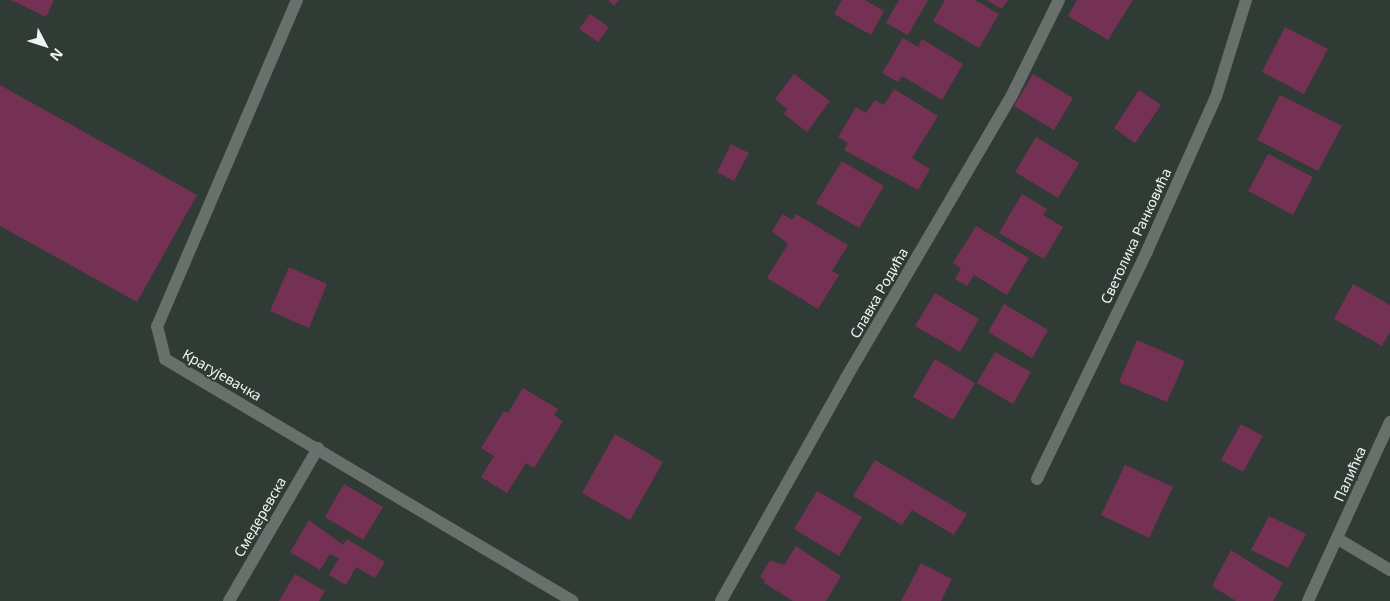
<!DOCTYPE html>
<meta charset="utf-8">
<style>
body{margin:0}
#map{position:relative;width:1390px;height:601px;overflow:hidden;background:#2f3b34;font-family:"Noto Sans",sans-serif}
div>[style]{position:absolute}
.building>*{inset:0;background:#753154}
.minor>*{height:12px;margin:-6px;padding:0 6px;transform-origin:6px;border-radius:6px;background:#696f6b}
span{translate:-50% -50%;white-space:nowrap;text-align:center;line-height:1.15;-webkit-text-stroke:4px #2f3b34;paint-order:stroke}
.street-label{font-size:14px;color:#edf5f1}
.north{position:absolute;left:20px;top:20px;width:50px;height:50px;-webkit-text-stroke:4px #2f3b34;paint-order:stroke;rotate:130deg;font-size:14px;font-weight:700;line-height:20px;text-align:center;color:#edf5f1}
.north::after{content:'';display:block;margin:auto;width:18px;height:22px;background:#edf5f1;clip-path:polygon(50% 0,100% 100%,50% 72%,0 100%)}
</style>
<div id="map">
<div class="building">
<i style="clip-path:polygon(11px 0,54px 0,46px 17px)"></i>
<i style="clip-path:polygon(608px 0,619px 0,614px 6px)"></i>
<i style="clip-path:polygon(842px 0,865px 0,884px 11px,871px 35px,834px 14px)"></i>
<i style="clip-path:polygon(899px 0,928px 0,908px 35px,886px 23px)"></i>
<i style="clip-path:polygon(945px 0,975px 0,999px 14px,979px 48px,933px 21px)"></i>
<i style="clip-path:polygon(986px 0,1008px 0,1002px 9px)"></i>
<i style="clip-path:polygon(1077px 0,1133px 0,1108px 40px,1068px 16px)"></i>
<i style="clip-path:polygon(590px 14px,609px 27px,598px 42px,579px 29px)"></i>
<i style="clip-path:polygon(1285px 27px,1328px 49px,1304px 94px,1262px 72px)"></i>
<i style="clip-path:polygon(903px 38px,918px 47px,922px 39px,963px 64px,942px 100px,902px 76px,898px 82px,882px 73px)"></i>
<i style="clip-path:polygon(794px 74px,830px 101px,807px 132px,784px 114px,787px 109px,775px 99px)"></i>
<i style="clip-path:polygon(1033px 74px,1073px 98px,1054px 130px,1014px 106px)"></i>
<i style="clip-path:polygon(0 85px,197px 195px,137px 302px,0 226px)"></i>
<i style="clip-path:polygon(894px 89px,938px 116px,912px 158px,930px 169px,918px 190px,844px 150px,848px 143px,838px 137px,856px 107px,866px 113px,875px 100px,884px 105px)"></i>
<i style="clip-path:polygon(1139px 90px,1161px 105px,1135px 143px,1114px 128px)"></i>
<i style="clip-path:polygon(1280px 95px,1342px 126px,1318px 171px,1257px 140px)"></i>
<i style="clip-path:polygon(1036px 137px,1079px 163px,1058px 198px,1015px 172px)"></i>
<i style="clip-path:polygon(731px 144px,749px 153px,734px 181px,717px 172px)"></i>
<i style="clip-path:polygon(1268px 154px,1313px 177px,1293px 215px,1248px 191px)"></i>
<i style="clip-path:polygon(842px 161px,884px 186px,859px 228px,816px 203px)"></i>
<i style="clip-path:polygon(1022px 194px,1047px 209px,1043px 215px,1063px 227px,1044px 259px,999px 233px)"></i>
<i style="clip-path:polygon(783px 214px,792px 220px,796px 214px,848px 245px,832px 271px,839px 275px,818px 309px,767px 278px,788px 244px,772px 231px)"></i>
<i style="clip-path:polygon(976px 226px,1029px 258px,1007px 295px,974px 275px,967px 286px,955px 279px,961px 268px,953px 263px)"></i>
<i style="clip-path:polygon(289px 267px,327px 284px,309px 328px,270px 311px)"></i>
<i style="clip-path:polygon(1353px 284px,1390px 305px,1390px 332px,1382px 346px,1334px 319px)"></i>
<i style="clip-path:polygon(935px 293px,979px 319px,960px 352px,915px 326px)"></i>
<i style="clip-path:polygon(1004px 304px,1048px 330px,1032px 358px,988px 332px)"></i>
<i style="clip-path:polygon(1137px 340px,1185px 361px,1167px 402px,1119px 382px)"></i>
<i style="clip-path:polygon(995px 352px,1031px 372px,1013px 404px,977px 383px)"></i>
<i style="clip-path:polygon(935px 359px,975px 383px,953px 420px,913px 397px)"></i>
<i style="clip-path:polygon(523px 388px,558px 409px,554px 415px,563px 421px,534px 468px,526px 463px,507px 493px,481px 477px,494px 456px,481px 448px,504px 411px,508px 413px)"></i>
<i style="clip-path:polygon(1241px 424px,1263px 436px,1243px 472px,1221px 460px)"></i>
<i style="clip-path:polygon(615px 434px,663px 462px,630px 520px,582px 493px)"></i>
<i style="clip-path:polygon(875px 460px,967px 514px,954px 535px,912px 510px,902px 525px,853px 496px)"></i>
<i style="clip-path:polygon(1125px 465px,1173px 487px,1149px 538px,1101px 515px)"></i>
<i style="clip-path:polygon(344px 484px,383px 507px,363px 540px,325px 517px)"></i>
<i style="clip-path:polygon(817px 491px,862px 517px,839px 556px,794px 529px)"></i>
<i style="clip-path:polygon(1269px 516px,1306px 534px,1288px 568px,1251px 550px)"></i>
<i style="clip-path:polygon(309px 520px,343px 545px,347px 539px,385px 562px,375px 578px,356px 567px,346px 585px,329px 575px,339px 558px,330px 554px,320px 570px,290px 552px)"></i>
<i style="clip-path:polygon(796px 546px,841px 576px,826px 601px,793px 601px,764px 583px,765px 580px,760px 577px,770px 560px,784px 565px)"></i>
<i style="clip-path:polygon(1231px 550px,1283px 583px,1273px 601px,1236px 601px,1212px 586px)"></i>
<i style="clip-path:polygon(921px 563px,952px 579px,941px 601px,901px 601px)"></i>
<i style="clip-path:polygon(295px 574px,325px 591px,319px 601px,279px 601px)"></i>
</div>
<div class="minor">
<i style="left:297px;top:0;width:355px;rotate:113.2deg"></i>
<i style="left:157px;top:326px;width:34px;rotate:76deg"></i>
<i style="left:165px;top:359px;width:474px;rotate:30.7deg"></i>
<i style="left:1037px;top:479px;width:253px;rotate:-64.2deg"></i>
<i style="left:1147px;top:251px;width:169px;rotate:-65.9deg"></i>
<i style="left:1216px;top:97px;width:102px;rotate:-72.8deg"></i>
<i style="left:1338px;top:539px;width:61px;rotate:30.8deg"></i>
<i style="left:229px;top:601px;width:177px;rotate:-59.8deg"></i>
<i style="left:721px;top:601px;width:256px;rotate:-60.7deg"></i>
<i style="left:846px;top:378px;width:328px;rotate:-59.6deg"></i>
<i style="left:1012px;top:95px;width:106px;rotate:-63.7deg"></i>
<i style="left:1308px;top:601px;width:197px;rotate:-65.4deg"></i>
</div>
<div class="street-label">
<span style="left:1136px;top:236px;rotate:-65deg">Светолика Ранковића</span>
<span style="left:879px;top:293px;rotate:-60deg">Славка Родића</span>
<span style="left:222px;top:375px;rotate:30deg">Крагујевачка</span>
<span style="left:1350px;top:474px;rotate:-66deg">Палићка</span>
<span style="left:260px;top:517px;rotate:-60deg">Смедеревска</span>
</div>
<div class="north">N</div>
</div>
